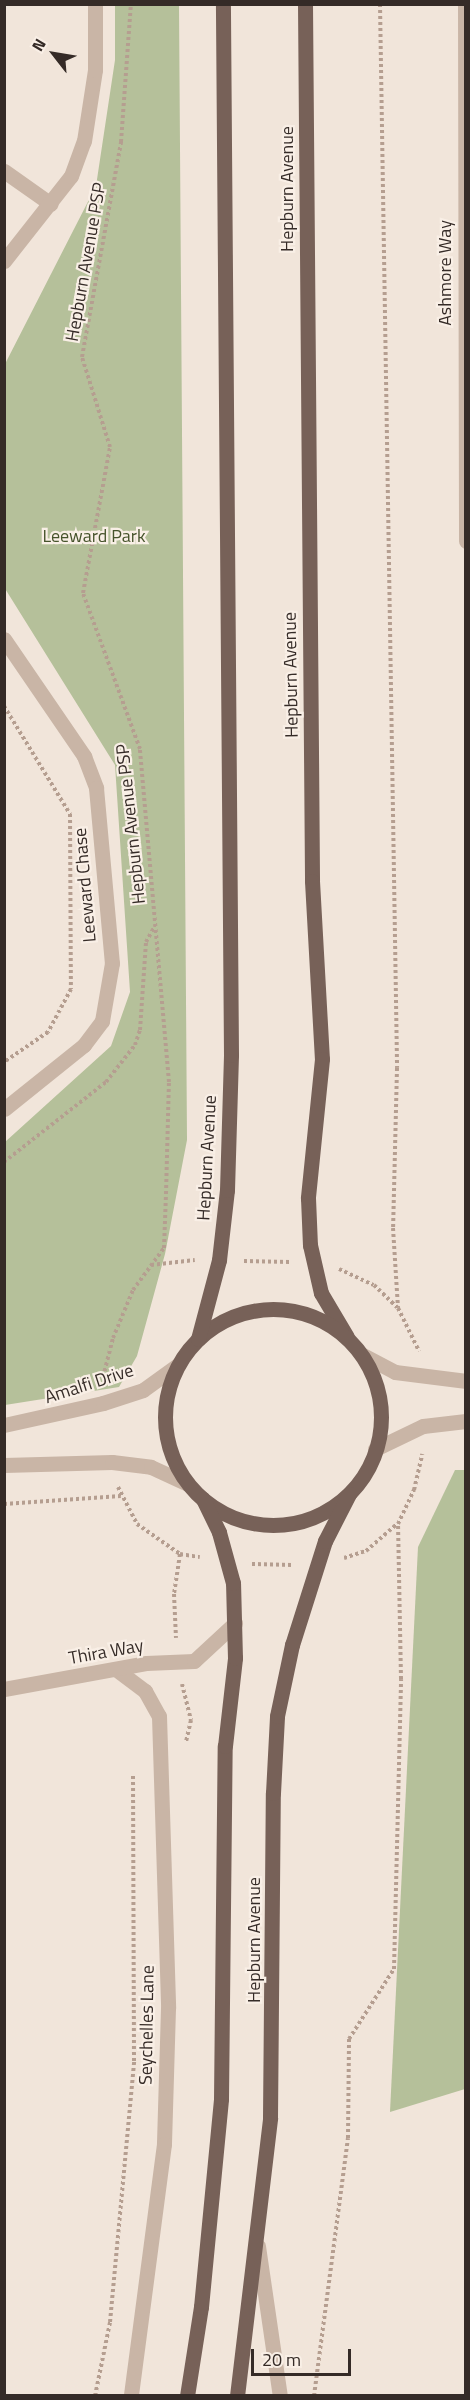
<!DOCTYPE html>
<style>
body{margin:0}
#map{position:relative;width:470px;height:2400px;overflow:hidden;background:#f1e5da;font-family:"Titillium Web",sans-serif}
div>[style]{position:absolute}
.green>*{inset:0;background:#b5c09a}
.path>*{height:4px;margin-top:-2px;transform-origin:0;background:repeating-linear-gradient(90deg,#b59e90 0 3px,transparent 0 6px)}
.street>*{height:15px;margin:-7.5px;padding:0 7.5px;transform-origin:7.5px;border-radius:7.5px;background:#c9b5a6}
.primary>*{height:15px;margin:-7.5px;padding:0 7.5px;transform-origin:7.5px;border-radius:7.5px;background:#776158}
.primary>.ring{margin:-7.5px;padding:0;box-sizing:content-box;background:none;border:15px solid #776158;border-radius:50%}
span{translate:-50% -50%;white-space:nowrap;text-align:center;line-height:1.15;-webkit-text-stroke:4.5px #f9efe6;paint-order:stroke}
.street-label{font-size:18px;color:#352b27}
.park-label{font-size:18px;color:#46532b}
.frame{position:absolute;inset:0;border:6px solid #352b27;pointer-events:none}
.north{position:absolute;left:24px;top:24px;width:60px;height:60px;-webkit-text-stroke:4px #f9efe6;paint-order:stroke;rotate:301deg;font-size:16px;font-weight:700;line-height:24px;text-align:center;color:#352b27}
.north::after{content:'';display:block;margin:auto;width:21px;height:27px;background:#352b27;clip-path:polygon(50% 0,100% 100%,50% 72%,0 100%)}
.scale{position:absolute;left:251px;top:2349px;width:100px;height:27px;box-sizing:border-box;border:3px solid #352b27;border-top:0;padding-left:8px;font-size:18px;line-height:21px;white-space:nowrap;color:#352b27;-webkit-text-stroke:4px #f9efe6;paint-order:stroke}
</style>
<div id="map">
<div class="green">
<i style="clip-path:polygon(115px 5px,179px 5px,187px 1140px,165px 1254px,137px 1356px,119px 1387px,5px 1405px,5px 1142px,111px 1046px,130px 992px,115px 765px,4px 587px,5px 364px,96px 186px,115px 60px)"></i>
<i style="clip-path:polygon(455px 1470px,466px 1470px,465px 2089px,390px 2112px,418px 1547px)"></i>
</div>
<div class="path">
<i style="left:380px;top:4px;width:1064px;rotate:89.08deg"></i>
<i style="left:397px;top:1068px;width:160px;rotate:91.4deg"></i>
<i style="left:393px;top:1228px;width:80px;rotate:86.4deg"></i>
<i style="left:398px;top:1308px;width:48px;rotate:64deg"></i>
<i style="left:4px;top:706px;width:127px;rotate:58.6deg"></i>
<i style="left:70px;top:814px;width:175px;rotate:89.7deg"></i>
<i style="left:71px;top:989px;width:49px;rotate:118.1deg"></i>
<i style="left:48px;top:1032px;width:53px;rotate:145.7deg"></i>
<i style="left:4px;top:1162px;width:130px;rotate:-38.1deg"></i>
<i style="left:106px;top:1082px;width:47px;rotate:-51.9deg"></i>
<i style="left:135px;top:1045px;width:16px;rotate:-72deg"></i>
<i style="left:140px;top:1030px;width:88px;rotate:-86.1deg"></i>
<i style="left:146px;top:942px;width:18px;rotate:-61deg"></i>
<i style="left:244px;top:1261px;width:46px;rotate:1.2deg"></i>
<i style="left:151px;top:1265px;width:44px;rotate:-6.5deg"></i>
<i style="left:339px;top:1269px;width:38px;rotate:25deg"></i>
<i style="left:374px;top:1285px;width:32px;rotate:44deg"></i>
<i style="left:103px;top:1377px;width:40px;rotate:-75.6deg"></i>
<i style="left:113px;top:1338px;width:52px;rotate:-67.4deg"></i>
<i style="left:133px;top:1290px;width:52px;rotate:-53.6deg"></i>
<i style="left:164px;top:1248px;width:54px;rotate:-87.9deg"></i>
<i style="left:166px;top:1194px;width:112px;rotate:-88.5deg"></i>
<i style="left:169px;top:1082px;width:334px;rotate:-95deg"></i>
<i style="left:140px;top:749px;width:166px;rotate:-110.1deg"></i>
<i style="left:83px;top:593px;width:148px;rotate:-79.5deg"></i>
<i style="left:110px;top:447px;width:94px;rotate:-107.3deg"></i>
<i style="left:82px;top:357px;width:219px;rotate:-79.7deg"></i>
<i style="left:121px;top:142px;width:138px;rotate:-85.9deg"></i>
<i style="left:118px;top:1487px;width:42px;rotate:62.8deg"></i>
<i style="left:137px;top:1524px;width:52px;rotate:34.9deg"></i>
<i style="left:180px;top:1554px;width:40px;rotate:98.5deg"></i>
<i style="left:174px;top:1594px;width:44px;rotate:87.4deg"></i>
<i style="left:4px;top:1504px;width:117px;rotate:-3.9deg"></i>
<i style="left:180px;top:1554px;width:20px;rotate:9deg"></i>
<i style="left:344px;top:1558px;width:23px;rotate:-18deg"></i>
<i style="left:366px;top:1551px;width:41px;rotate:-41.1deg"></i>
<i style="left:252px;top:1564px;width:40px;rotate:1.4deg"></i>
<i style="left:182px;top:1684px;width:37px;rotate:76deg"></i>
<i style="left:191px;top:1720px;width:22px;rotate:103deg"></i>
<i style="left:95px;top:2396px;width:76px;rotate:-78.5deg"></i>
<i style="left:110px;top:2322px;width:262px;rotate:-84.7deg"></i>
<i style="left:134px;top:2061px;width:286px;rotate:-90.2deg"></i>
<i style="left:314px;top:2396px;width:260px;rotate:-82.5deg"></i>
<i style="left:348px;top:2138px;width:99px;rotate:-89.4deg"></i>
<i style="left:349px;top:2039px;width:83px;rotate:-57.3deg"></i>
<i style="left:394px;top:1969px;width:290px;rotate:-88.6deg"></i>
<i style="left:401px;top:1679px;width:155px;rotate:-91.1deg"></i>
<i style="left:398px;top:1524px;width:38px;rotate:-65deg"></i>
<i style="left:414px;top:1490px;width:37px;rotate:-77deg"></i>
</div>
<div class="street">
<i style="left:465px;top:4px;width:537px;rotate:89.89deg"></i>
<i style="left:4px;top:171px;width:57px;rotate:35.1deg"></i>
<i style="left:4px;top:261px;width:108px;rotate:-51.8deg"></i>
<i style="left:71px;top:176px;width:37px;rotate:-70deg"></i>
<i style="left:84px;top:141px;width:72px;rotate:-81.2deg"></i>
<i style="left:95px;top:70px;width:66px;rotate:-90deg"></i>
<i style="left:4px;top:639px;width:142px;rotate:55.6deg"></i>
<i style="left:84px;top:756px;width:34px;rotate:69deg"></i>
<i style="left:96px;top:788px;width:176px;rotate:84.8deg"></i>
<i style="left:112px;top:963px;width:59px;rotate:99.8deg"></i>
<i style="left:102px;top:1021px;width:30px;rotate:127deg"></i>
<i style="left:84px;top:1045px;width:102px;rotate:141.3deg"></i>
<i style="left:363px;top:1355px;width:36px;rotate:28deg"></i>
<i style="left:395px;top:1372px;width:72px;rotate:7.2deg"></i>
<i style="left:4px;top:1425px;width:101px;rotate:-12.5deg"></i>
<i style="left:103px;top:1403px;width:42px;rotate:-18deg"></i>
<i style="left:143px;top:1390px;width:44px;rotate:-35.8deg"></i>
<i style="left:375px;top:1449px;width:53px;rotate:-25.6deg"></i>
<i style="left:423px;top:1426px;width:43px;rotate:-6.6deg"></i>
<i style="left:4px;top:1465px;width:108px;rotate:-1.6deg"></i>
<i style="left:112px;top:1462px;width:39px;rotate:7deg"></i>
<i style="left:151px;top:1467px;width:41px;rotate:24.7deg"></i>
<i style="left:117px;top:1670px;width:35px;rotate:37deg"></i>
<i style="left:145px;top:1691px;width:29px;rotate:61deg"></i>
<i style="left:159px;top:1716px;width:292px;rotate:88.2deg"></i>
<i style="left:168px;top:2008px;width:136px;rotate:91.7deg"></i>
<i style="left:164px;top:2144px;width:254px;rotate:97.5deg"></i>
<i style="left:4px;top:1689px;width:144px;rotate:-10.4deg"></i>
<i style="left:146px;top:1663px;width:48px;rotate:-2.4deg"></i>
<i style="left:194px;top:1661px;width:56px;rotate:-42.8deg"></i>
<i style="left:258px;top:2246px;width:152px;rotate:81.7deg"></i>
</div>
<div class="primary">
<i style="left:305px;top:4px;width:877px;rotate:89.54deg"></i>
<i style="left:312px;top:881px;width:178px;rotate:86.8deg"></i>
<i style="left:322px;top:1059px;width:140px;rotate:95.8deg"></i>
<i style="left:308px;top:1198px;width:47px;rotate:87.6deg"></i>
<i style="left:310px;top:1245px;width:49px;rotate:77.1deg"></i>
<i style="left:321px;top:1293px;width:51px;rotate:59.4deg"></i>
<i class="ring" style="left:165px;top:1309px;width:201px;height:201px"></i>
<i style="left:198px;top:1339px;width:82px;rotate:-75.1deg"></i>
<i style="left:219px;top:1260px;width:70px;rotate:-83.5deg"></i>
<i style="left:227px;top:1190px;width:135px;rotate:-88.3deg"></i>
<i style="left:231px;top:1055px;width:1051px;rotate:-90.44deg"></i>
<i style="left:187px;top:2396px;width:90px;rotate:-81.1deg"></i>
<i style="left:201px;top:2307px;width:209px;rotate:-84.5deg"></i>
<i style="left:221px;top:2099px;width:353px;rotate:-89.4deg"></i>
<i style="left:225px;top:1746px;width:89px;rotate:-83.5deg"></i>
<i style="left:235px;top:1658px;width:75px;rotate:-91.5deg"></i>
<i style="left:233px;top:1583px;width:53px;rotate:-105.4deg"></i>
<i style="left:219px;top:1532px;width:37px;rotate:-116deg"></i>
<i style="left:237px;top:2396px;width:280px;rotate:-83.2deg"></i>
<i style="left:270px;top:2118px;width:325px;rotate:-89.5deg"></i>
<i style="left:273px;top:1793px;width:77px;rotate:-87deg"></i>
<i style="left:277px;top:1716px;width:73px;rotate:-78.1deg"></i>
<i style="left:292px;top:1645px;width:109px;rotate:-72.4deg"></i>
<i style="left:325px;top:1541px;width:53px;rotate:-62.9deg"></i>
</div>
<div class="street-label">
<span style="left:287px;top:189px;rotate:-90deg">Hepburn Avenue</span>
<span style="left:86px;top:262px;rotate:-80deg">Hepburn Avenue PSP</span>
<span style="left:445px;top:273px;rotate:-90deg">Ashmore Way</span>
<span style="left:291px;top:675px;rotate:-91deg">Hepburn Avenue</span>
<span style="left:131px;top:824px;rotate:-96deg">Hepburn Avenue PSP</span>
<span style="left:85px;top:885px;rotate:-95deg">Leeward Chase</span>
<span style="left:207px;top:1158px;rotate:-87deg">Hepburn Avenue</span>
<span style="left:89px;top:1384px;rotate:-18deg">Amalfi Drive</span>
<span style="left:106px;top:1652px;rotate:-10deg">Thira Way</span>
<span style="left:254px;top:1940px;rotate:-90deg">Hepburn Avenue</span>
<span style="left:147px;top:2025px;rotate:-89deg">Seychelles Lane</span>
</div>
<div class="park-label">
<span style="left:94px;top:536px">Leeward Park</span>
</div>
<div class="frame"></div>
<div class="north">N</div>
<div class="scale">20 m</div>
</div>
